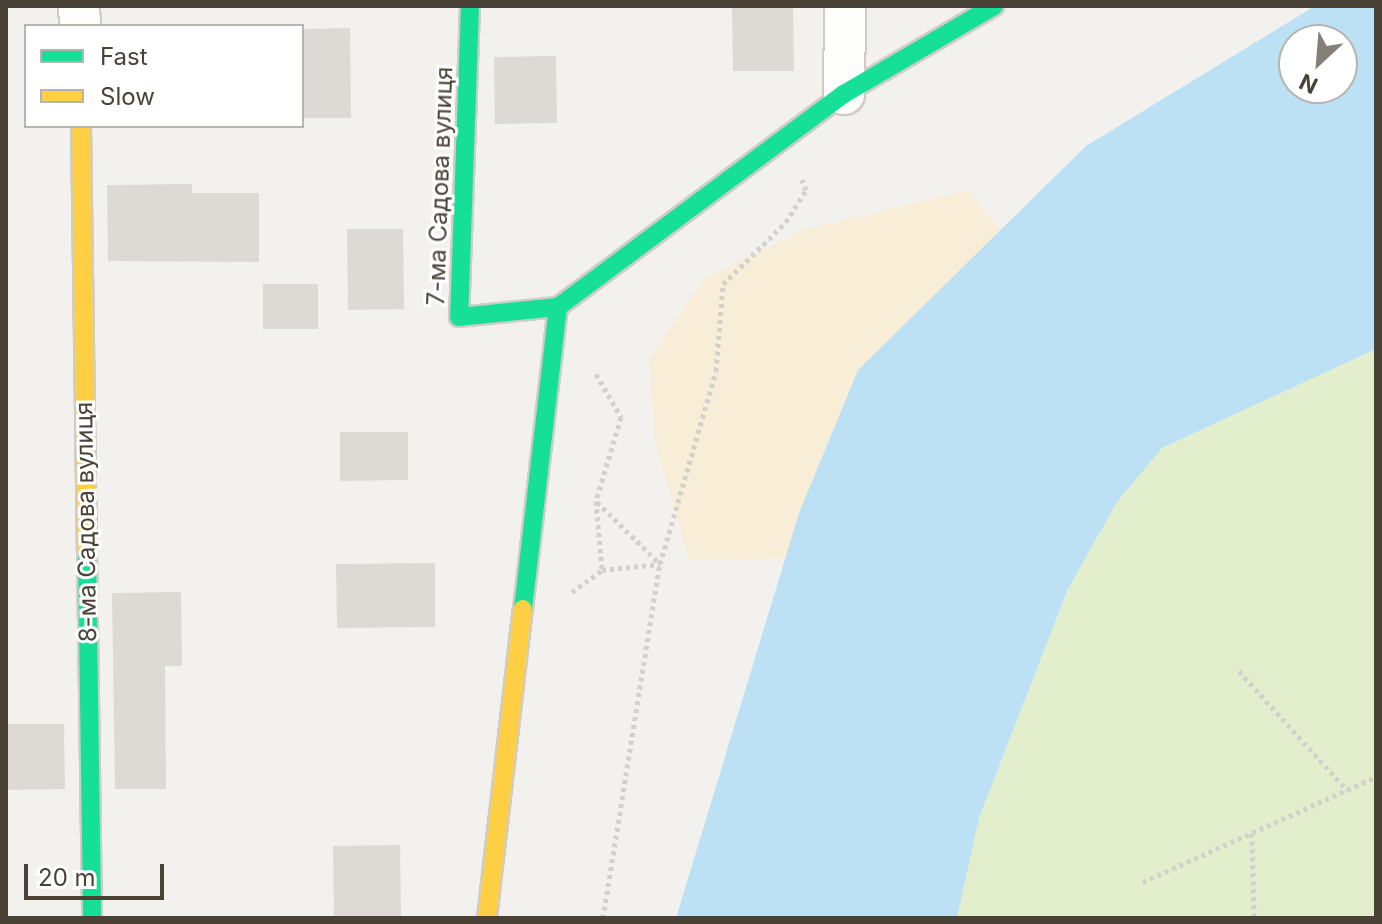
<!DOCTYPE html>
<meta charset="utf-8">
<style>
body{margin:0}
#map{position:relative;width:1382px;height:924px;overflow:hidden;background:#f3f1ee;font-family:Inter,sans-serif}
div>[style]{position:absolute}
.green>*{inset:0;background:#e3efcc}
.sand>*{inset:0;background:#f8eed7}
.water>*{inset:0;background:#bce1f4}
.building>*{inset:0;background:#dddad6}
.path>*{height:5px;margin-top:-2.5px;transform-origin:0;background:repeating-linear-gradient(90deg,#d3d1cc 0 4px,transparent 0 8px)}
.roads{filter:drop-shadow(2px 0 #cfccc8) drop-shadow(-2px 0 #cfccc8) drop-shadow(0 2px #cfccc8) drop-shadow(0 -2px #cfccc8)}
.street>*{height:40px;margin:-20px;padding:0 20px;transform-origin:20px;border-radius:20px;background:#fdfdfc}
.fast>*{height:18px;margin:-9px;padding:0 9px;transform-origin:9px;border-radius:9px;background:#16e098}
.slow>*{height:18px;margin:-9px;padding:0 9px;transform-origin:9px;border-radius:9px;background:#ffcf43}
span{translate:-50% -50%;white-space:nowrap;text-align:center;line-height:1.15;-webkit-text-stroke:6px #fff;paint-order:stroke}
.street-label{font-size:24px;color:#4b4237}
.frame{position:absolute;inset:0;border:8px solid #4b4237;pointer-events:none}
.legend{position:absolute;left:24px;top:24px;width:280px;height:104px;box-sizing:border-box;background:#fff;border:2px solid #b7b3af;margin:0;padding:10px 14px;list-style:none;font-size:24px;color:#4b4237}
.legend li{display:flex;align-items:center;gap:16px;height:40px}
.legend b{width:40px;border:2px solid #b7b3af}
.north{position:absolute;left:1278px;top:24px;width:80px;height:80px;box-sizing:border-box;background:#fff;border:2px solid #b7b3af;border-radius:50%;rotate:206deg;font-size:22px;font-weight:700;line-height:32px;text-align:center;color:#4b4237}
.north::after{content:'';display:block;margin:auto;width:28px;height:36px;background:#867f77;clip-path:polygon(50% 0,100% 100%,50% 72%,0 100%)}
.scale{position:absolute;left:24px;top:864px;width:140px;height:36px;box-sizing:border-box;border:4px solid #4b4237;border-top:0;padding-left:10px;font-size:24px;line-height:28px;white-space:nowrap;color:#4b4237;-webkit-text-stroke:6px #fff;paint-order:stroke}
</style>
<div id="map">
<div class="green">
<i style="clip-path:polygon(1376px 349px,1376px 918px,957px 918px,979px 818px,1068px 589px,1117px 502px,1162px 448px)"></i>
</div>
<div class="sand">
<i style="clip-path:polygon(969px 190px,1000px 231px,858px 370px,786px 559px,689px 560px,655px 442px,649px 359px,705px 278px,806px 229px)"></i>
</div>
<div class="water">
<i style="clip-path:polygon(evenodd,1315px 6px,1376px 6px,1376px 349px,1162px 448px,1117px 502px,1068px 589px,979px 818px,957px 918px,676px 918px,799px 513px,858px 370px,1086px 146px,1315px 6px,1294px 40px,1342px 40px,1342px 88px,1294px 88px,1294px 40px)"></i>
</div>
<div class="building">
<i style="clip-path:polygon(732px 7px,793px 7px,794px 71px,733px 71px)"></i>
<i style="clip-path:polygon(350px 28px,351px 118px,302px 118px,302px 29px)"></i>
<i style="clip-path:polygon(556px 56px,557px 123px,495px 124px,494px 57px)"></i>
<i style="clip-path:polygon(192px 184px,192px 193px,259px 193px,259px 262px,108px 261px,107px 185px)"></i>
<i style="clip-path:polygon(347px 229px,403px 229px,404px 309px,348px 310px)"></i>
<i style="clip-path:polygon(263px 284px,318px 284px,318px 329px,263px 329px)"></i>
<i style="clip-path:polygon(340px 432px,408px 432px,408px 480px,340px 481px)"></i>
<i style="clip-path:polygon(435px 563px,435px 627px,337px 628px,336px 564px)"></i>
<i style="clip-path:polygon(181px 592px,182px 666px,165px 666px,166px 789px,115px 789px,112px 593px)"></i>
<i style="clip-path:polygon(6px 724px,64px 724px,65px 789px,6px 790px)"></i>
<i style="clip-path:polygon(400px 845px,401px 918px,334px 918px,333px 846px)"></i>
</div>
<div class="path">
<i style="left:596px;top:374px;width:50px;rotate:59.8deg"></i>
<i style="left:621px;top:417px;width:88px;rotate:106.6deg"></i>
<i style="left:596px;top:501px;width:69px;rotate:85deg"></i>
<i style="left:597px;top:502px;width:88px;rotate:44.5deg"></i>
<i style="left:572px;top:592px;width:37px;rotate:-36deg"></i>
<i style="left:602px;top:570px;width:58px;rotate:-5.9deg"></i>
<i style="left:1239px;top:671px;width:161px;rotate:47.8deg"></i>
<i style="left:1252px;top:833px;width:85px;rotate:88.7deg"></i>
<i style="left:1143px;top:882px;width:256px;rotate:-24.3deg"></i>
<i style="left:603px;top:918px;width:359px;rotate:-80.9deg"></i>
<i style="left:660px;top:564px;width:201px;rotate:-73.8deg"></i>
<i style="left:716px;top:371px;width:87px;rotate:-85.4deg"></i>
<i style="left:723px;top:284px;width:88px;rotate:-44.5deg"></i>
<i style="left:786px;top:222px;width:38px;rotate:-58deg"></i>
<i style="left:806px;top:190px;width:11px;rotate:-112deg"></i>
</div>
<div class="roads">
<div class="street">
<i style="left:79px;top:6px;width:20px;rotate:87deg"></i>
<i style="left:844px;top:94px;width:88px;rotate:-89.3deg"></i>
</div>
<div class="fast">
<i style="left:470px;top:6px;width:311px;rotate:92deg"></i>
<i style="left:459px;top:317px;width:100px;rotate:-5.8deg"></i>
<i style="left:87px;top:552px;width:366px;rotate:89.2deg"></i>
<i style="left:523px;top:609px;width:304px;rotate:-83.4deg"></i>
<i style="left:558px;top:307px;width:357px;rotate:-36.7deg"></i>
<i style="left:844px;top:94px;width:174px;rotate:-30.4deg"></i>
</div>
<div class="slow">
<i style="left:81px;top:126px;width:426px;rotate:89.2deg"></i>
<i style="left:487px;top:918px;width:311px;rotate:-83.4deg"></i>
</div>
</div>
<div class="street-label">
<span style="left:440px;top:186px;rotate:-88deg">7-ма Садова вулиця</span>
<span style="left:86px;top:522px;rotate:-91deg">8-ма Садова вулиця</span>
</div>
<div class="frame"></div>
<ul class="legend">
<li><b style="height:10px;background:#16e098"></b>Fast</li>
<li><b style="height:10px;background:#ffcf43"></b>Slow</li>
</ul>
<div class="north">N</div>
<div class="scale">20 m</div>
</div>
